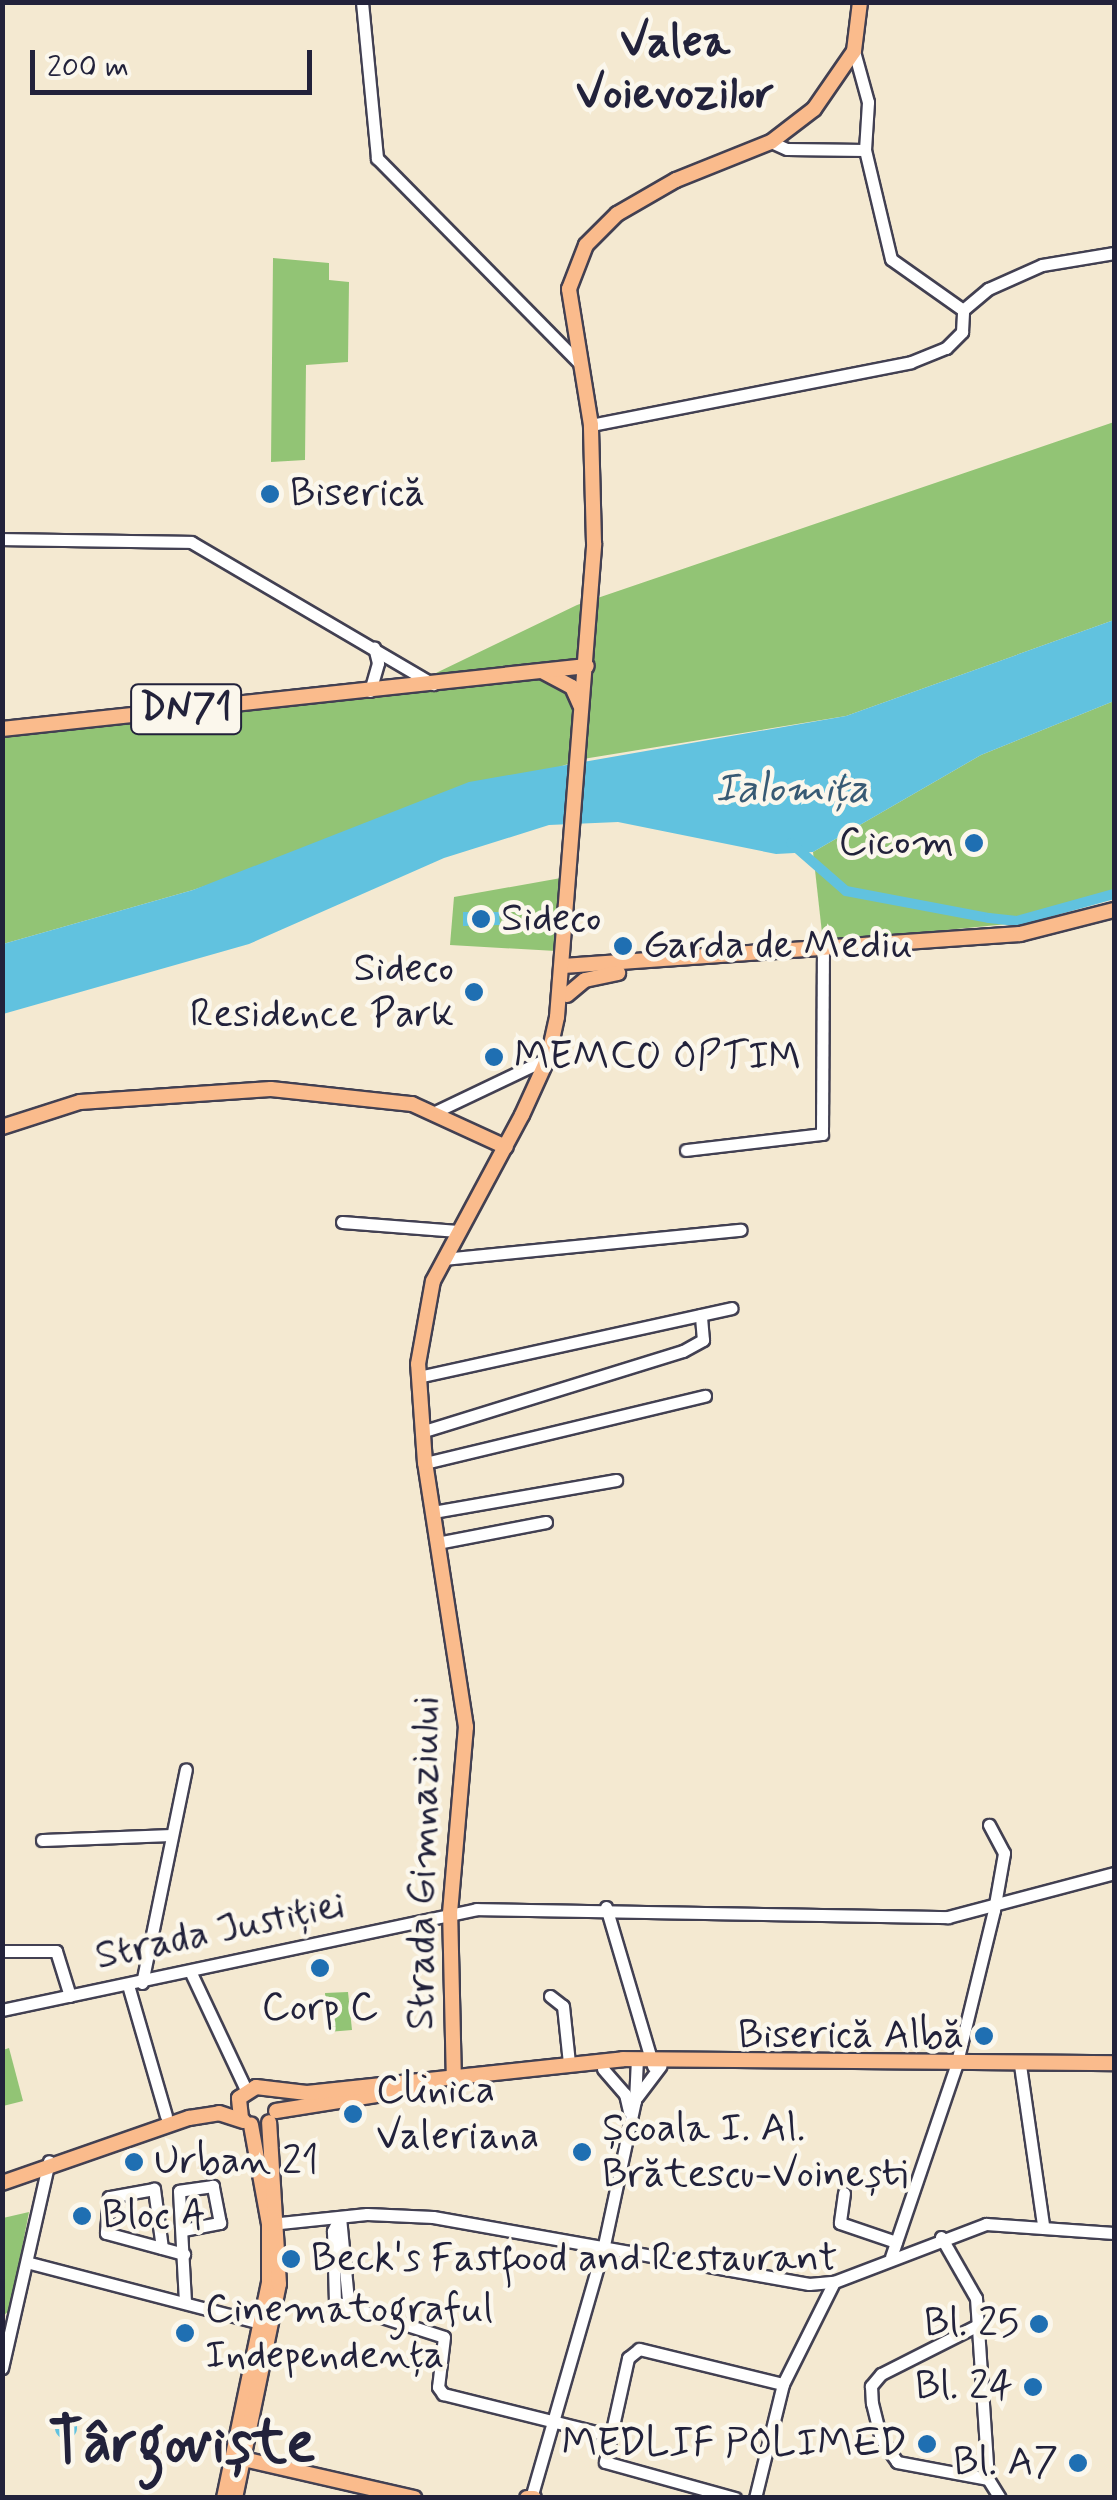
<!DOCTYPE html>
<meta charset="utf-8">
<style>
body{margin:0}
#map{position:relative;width:1117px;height:2500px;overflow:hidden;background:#f4e9d1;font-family:Mynerve,sans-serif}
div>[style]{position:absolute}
.green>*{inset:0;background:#92c475}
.water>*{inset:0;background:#61c2df}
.round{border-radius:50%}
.canal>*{height:10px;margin:-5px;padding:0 5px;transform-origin:5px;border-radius:5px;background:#61c2df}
.roads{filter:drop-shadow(2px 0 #424052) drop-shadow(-2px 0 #424052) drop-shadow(0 2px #424052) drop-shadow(0 -2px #424052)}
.minor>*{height:11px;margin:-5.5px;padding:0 5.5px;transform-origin:5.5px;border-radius:5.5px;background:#fff}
.major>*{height:14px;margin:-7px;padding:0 7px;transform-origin:7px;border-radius:7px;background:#fabb8c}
.dots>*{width:28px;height:28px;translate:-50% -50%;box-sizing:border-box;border:5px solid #fbf7ec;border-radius:50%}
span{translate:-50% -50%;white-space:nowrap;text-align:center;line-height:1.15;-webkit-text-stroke:9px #fbf7ec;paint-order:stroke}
.shield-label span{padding:2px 8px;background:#fbf7ec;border:2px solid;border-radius:8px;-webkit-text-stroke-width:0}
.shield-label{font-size:38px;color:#22223b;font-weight:700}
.poi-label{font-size:40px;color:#22223b}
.left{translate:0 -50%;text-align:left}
.right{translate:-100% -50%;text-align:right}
.street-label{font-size:40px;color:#22223b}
.water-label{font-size:42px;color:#385a74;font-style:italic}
.quarter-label{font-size:45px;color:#22223b;font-weight:700}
.town-label{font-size:60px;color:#22223b;font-weight:700}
.frame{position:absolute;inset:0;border:5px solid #22223b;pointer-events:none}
.scale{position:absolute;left:30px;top:50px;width:282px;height:45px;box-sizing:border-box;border:5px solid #22223b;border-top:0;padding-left:12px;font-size:30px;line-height:35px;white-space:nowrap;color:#22223b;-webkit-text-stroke:8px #fbf7ec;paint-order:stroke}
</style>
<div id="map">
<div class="green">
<i style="clip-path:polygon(273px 258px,329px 263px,329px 280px,349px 282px,348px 362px,306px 365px,305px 460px,271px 462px)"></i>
<i style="clip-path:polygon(1114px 422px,1114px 620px,846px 716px,583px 759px,193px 890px,3px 944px,3px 723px,407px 687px,577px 605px)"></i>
<i style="clip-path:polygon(1114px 701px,1114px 897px,1018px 923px,823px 942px,813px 852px,981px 755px)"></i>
<i style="clip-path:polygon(561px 878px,556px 951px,450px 945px,454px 897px)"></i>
<i style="clip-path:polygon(348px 1992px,352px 2030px,328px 2032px,325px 1993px)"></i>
<i style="clip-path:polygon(9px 2048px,23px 2101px,3px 2106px,3px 2050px)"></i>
<i style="clip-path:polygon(29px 2212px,10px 2310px,3px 2316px,3px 2218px)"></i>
</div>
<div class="water">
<i style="clip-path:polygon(1114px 620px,1114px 701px,981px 755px,813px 852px,776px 854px,618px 822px,549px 825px,444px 858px,249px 944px,3px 1014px,3px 944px,193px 890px,469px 782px,846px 716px)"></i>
<i style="clip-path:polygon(463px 912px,499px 912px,500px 925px,463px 926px)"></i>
<i class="round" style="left:55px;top:2417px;width:22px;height:22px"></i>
</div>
<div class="canal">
<i style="left:791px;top:843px;width:73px;rotate:41.1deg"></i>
<i style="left:846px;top:891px;width:146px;rotate:10.7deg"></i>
<i style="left:989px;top:918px;width:28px;rotate:6deg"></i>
<i style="left:1017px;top:921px;width:101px;rotate:-15.6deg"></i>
</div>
<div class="roads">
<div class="minor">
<i style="left:362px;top:2px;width:157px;rotate:84.5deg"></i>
<i style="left:377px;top:158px;width:289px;rotate:45.4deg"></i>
<i style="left:771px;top:142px;width:17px;rotate:24deg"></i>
<i style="left:787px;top:149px;width:78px;rotate:0.7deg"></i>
<i style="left:963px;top:310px;width:33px;rotate:-40deg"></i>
<i style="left:988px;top:289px;width:59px;rotate:-24deg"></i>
<i style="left:1042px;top:265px;width:73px;rotate:-9.5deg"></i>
<i style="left:591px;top:425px;width:326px;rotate:-11.1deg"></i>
<i style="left:911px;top:362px;width:38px;rotate:-22deg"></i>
<i style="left:946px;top:348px;width:23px;rotate:-45deg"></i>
<i style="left:962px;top:332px;width:22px;rotate:-87deg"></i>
<i style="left:963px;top:310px;width:88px;rotate:-144.7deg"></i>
<i style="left:891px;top:259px;width:112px;rotate:-103.4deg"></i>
<i style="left:865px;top:150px;width:48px;rotate:-86.4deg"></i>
<i style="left:868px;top:102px;width:53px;rotate:-105.4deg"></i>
<i style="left:2px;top:539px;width:189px;rotate:0.9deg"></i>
<i style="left:191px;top:542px;width:281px;rotate:30.4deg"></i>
<i style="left:370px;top:691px;width:29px;rotate:-74deg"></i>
<i style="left:378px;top:663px;width:16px;rotate:-104deg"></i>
<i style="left:437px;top:1111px;width:123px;rotate:-25.5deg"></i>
<i style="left:686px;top:1150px;width:137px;rotate:-6.7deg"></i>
<i style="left:822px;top:1134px;width:185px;rotate:-89.7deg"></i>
<i style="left:342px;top:1222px;width:116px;rotate:4.4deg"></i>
<i style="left:443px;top:1259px;width:299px;rotate:-5.6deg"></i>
<i style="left:418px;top:1377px;width:321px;rotate:-12.4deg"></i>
<i style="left:421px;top:1432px;width:274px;rotate:-17.2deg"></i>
<i style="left:683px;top:1351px;width:23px;rotate:-29deg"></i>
<i style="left:703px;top:1340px;width:25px;rotate:-95deg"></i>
<i style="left:425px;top:1463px;width:288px;rotate:-13.5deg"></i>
<i style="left:433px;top:1512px;width:186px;rotate:-9.9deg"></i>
<i style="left:437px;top:1543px;width:111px;rotate:-10.9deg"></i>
<i style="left:42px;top:1840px;width:130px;rotate:-2.2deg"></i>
<i style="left:606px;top:1907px;width:166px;rotate:73.5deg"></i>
<i style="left:2px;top:1951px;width:54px"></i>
<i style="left:56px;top:1951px;width:47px;rotate:72.7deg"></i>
<i style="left:191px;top:1973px;width:129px;rotate:64.8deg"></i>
<i style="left:142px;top:1983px;width:218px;rotate:-78.4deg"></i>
<i style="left:128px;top:1985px;width:136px;rotate:73.8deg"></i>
<i style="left:550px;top:1996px;width:16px;rotate:38deg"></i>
<i style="left:563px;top:2006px;width:57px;rotate:84deg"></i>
<i style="left:2px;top:2010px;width:485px;rotate:-12deg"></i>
<i style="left:476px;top:1909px;width:472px;rotate:1deg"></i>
<i style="left:948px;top:1917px;width:172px;rotate:-14.8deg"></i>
<i style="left:1020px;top:2065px;width:162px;rotate:81.8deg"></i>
<i style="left:603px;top:2069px;width:33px;rotate:49deg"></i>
<i style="left:625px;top:2094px;width:18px;rotate:77deg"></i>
<i style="left:637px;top:2097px;width:39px;rotate:-53deg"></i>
<i style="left:844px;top:2193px;width:30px;rotate:98deg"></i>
<i style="left:840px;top:2223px;width:59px;rotate:18.7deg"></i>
<i style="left:340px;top:2217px;width:16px;rotate:117deg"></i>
<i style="left:333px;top:2231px;width:71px;rotate:88.4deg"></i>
<i style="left:335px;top:2302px;width:114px;rotate:17.8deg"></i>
<i style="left:444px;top:2337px;width:50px;rotate:96.8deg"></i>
<i style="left:438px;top:2387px;width:9px;rotate:54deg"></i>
<i style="left:443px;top:2394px;width:170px;rotate:14deg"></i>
<i style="left:340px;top:2217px;width:93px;rotate:84.5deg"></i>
<i style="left:280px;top:2223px;width:87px;rotate:-5.9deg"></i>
<i style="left:367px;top:2214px;width:66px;rotate:2.6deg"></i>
<i style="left:433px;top:2217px;width:382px;rotate:10.1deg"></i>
<i style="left:809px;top:2284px;width:25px;rotate:-5deg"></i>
<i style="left:834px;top:2282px;width:163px;rotate:-20.9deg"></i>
<i style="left:986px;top:2224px;width:128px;rotate:4deg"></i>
<i style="left:183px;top:2230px;width:38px;rotate:-11deg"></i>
<i style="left:220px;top:2223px;width:38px;rotate:-101deg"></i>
<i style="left:213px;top:2186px;width:34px;rotate:172deg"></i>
<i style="left:179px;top:2191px;width:111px;rotate:86.9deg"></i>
<i style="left:941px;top:2237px;width:70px;rotate:60.2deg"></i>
<i style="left:976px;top:2298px;width:181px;rotate:86.2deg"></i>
<i style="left:988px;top:2479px;width:22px;rotate:58deg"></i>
<i style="left:162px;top:2248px;width:60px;rotate:-97.7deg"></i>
<i style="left:154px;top:2189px;width:46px;rotate:169.9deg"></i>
<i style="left:109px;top:2197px;width:36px;rotate:95deg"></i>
<i style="left:106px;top:2233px;width:81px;rotate:15.1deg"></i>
<i style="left:891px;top:2257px;width:202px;rotate:-71.2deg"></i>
<i style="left:956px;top:2066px;width:161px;rotate:-76.3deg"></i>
<i style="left:994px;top:1910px;width:58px;rotate:-80deg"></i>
<i style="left:1004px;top:1853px;width:32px;rotate:-118deg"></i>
<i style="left:30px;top:2263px;width:242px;rotate:14.6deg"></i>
<i style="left:980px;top:2324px;width:111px;rotate:153.2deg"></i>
<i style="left:881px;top:2374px;width:16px;rotate:130deg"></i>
<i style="left:871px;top:2386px;width:17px;rotate:87deg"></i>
<i style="left:872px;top:2403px;width:37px;rotate:76deg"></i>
<i style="left:881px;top:2439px;width:28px;rotate:55deg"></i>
<i style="left:897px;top:2462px;width:93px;rotate:10.6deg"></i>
<i style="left:2px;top:2368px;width:212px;rotate:-77.2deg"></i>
<i style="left:531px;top:2498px;width:263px;rotate:-73.9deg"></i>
<i style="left:604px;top:2245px;width:147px;rotate:-77.9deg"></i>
<i style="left:635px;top:2101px;width:42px;rotate:-87.3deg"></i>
<i style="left:735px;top:2498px;width:135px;rotate:-164.5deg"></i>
<i style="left:605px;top:2462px;width:107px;rotate:-77.5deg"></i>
<i style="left:628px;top:2358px;width:14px;rotate:-39deg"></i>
<i style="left:639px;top:2349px;width:148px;rotate:13.7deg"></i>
<i style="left:755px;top:2498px;width:117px;rotate:-76.2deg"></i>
<i style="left:783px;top:2384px;width:114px;rotate:-63.4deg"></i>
</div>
<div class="major">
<i style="left:542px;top:671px;width:34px;rotate:28deg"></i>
<i style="left:572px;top:687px;width:20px;rotate:66deg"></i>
<i style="left:2px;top:729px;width:588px;rotate:-6.15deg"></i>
<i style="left:563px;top:966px;width:458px;rotate:-4deg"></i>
<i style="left:1020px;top:934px;width:97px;rotate:-14.3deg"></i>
<i style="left:567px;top:995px;width:23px;rotate:-40deg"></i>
<i style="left:585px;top:980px;width:34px;rotate:-12deg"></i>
<i style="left:2px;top:1127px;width:82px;rotate:-17.8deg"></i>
<i style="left:80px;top:1102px;width:191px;rotate:-3.9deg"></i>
<i style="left:271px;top:1089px;width:142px;rotate:6.1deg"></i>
<i style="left:412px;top:1104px;width:103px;rotate:24.6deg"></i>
<i style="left:454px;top:2084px;width:171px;rotate:-91.3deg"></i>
<i style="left:450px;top:1913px;width:187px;rotate:-85.1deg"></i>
<i style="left:466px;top:1727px;width:267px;rotate:-98.8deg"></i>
<i style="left:425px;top:1463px;width:99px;rotate:-94deg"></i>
<i style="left:418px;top:1364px;width:84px;rotate:-79.8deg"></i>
<i style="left:433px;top:1281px;width:188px;rotate:-61.8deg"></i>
<i style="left:522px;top:1115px;width:63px;rotate:-65.5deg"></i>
<i style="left:548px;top:1058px;width:42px;rotate:-77.6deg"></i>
<i style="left:557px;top:1017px;width:475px;rotate:-85.5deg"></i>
<i style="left:594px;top:543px;width:118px;rotate:-91.5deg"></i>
<i style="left:591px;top:425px;width:138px;rotate:-99.2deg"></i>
<i style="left:569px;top:289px;width:47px;rotate:-68.9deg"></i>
<i style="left:586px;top:245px;width:44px;rotate:-45deg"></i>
<i style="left:617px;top:214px;width:68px;rotate:-30deg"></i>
<i style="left:676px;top:180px;width:102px;rotate:-21.8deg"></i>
<i style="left:771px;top:142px;width:54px;rotate:-37.5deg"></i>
<i style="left:814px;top:109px;width:70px;rotate:-55.4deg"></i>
<i style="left:854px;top:51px;width:49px;rotate:-83deg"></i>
<i style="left:276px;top:2111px;width:154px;rotate:-9deg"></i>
<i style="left:241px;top:2118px;width:20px;rotate:-96deg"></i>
<i style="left:239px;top:2098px;width:20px;rotate:-33deg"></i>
<i style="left:256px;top:2087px;width:51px;rotate:6.7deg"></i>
<i style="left:307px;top:2093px;width:318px;rotate:-6.1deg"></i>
<i style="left:623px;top:2059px;width:491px;rotate:0.5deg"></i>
<i style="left:2px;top:2183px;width:198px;rotate:-19.2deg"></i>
<i style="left:189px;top:2118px;width:30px;rotate:-9deg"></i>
<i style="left:219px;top:2113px;width:26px;rotate:18deg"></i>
<i style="left:239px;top:2458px;width:180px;rotate:12.9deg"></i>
<i style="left:224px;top:2498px;width:220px;rotate:-78.2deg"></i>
<i style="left:269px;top:2283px;width:59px;rotate:-90deg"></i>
<i style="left:269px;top:2224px;width:101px;rotate:-100.3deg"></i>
<i style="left:235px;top:2498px;width:218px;rotate:-78.4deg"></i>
<i style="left:279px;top:2284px;width:162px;rotate:-93.5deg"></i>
<i style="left:527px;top:2498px;width:7px"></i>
</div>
</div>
<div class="dots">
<i style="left:270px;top:494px;background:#1f6fb2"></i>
<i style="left:974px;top:843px;background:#1f6fb2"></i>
<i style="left:481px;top:919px;background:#1f6fb2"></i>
<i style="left:623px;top:946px;background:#1f6fb2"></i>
<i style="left:474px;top:992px;background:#1f6fb2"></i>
<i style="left:494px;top:1057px;background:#1f6fb2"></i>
<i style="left:320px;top:1968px;background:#1f6fb2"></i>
<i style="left:984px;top:2036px;background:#1f6fb2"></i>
<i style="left:353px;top:2114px;background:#1f6fb2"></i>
<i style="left:582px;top:2152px;background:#1f6fb2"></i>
<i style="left:134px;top:2162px;background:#1f6fb2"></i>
<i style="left:82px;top:2216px;background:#1f6fb2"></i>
<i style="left:291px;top:2259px;background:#1f6fb2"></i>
<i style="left:1039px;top:2324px;background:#1f6fb2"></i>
<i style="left:185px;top:2333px;background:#1f6fb2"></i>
<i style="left:1033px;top:2387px;background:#1f6fb2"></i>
<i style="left:927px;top:2444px;background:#1f6fb2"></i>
<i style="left:1078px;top:2463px;background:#1f6fb2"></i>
</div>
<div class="shield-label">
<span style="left:186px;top:709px">DN71</span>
</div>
<div class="poi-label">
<span class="left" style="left:290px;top:494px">Biserică</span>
<span class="right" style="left:954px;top:843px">Cicom</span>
<span class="left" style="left:501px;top:919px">Sideco</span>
<span class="left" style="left:643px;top:946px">Garda de Mediu</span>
<span class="right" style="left:454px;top:992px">Sideco<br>Residence Park</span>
<span class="left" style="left:514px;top:1057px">MEMCO OPTIM</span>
<span style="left:320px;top:2008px">Corp C</span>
<span class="right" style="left:964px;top:2036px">Biserică Albă</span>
<span class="left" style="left:376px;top:2114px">Clinica<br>Valeriana</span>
<span class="left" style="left:602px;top:2152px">Școala I. Al.<br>Brătescu-Voinești</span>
<span class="left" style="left:154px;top:2162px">Urban 21</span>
<span class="left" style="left:102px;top:2216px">Bloc A</span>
<span class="left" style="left:311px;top:2259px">Beck's Fastfood and Restaurant</span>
<span class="left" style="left:205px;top:2333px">Cinematograful<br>Independența</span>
<span class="right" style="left:1019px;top:2324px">Bl. 25</span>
<span class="right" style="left:1013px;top:2387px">Bl. 24</span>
<span class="right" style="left:907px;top:2444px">MEDLIF POLIMED</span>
<span class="right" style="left:1058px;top:2463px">Bl. A7</span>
</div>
<div class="street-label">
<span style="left:424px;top:1863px;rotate:-89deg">Strada Gimnaziului</span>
<span style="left:220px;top:1931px;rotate:-12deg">Strada Justiției</span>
</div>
<div class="water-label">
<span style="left:792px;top:790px">Ialomița</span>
</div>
<div class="quarter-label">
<span style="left:675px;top:69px">Valea<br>Voievozilor</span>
</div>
<div class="town-label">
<span style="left:182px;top:2444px">Târgoviște</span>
</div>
<div class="frame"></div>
<div class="scale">200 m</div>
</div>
